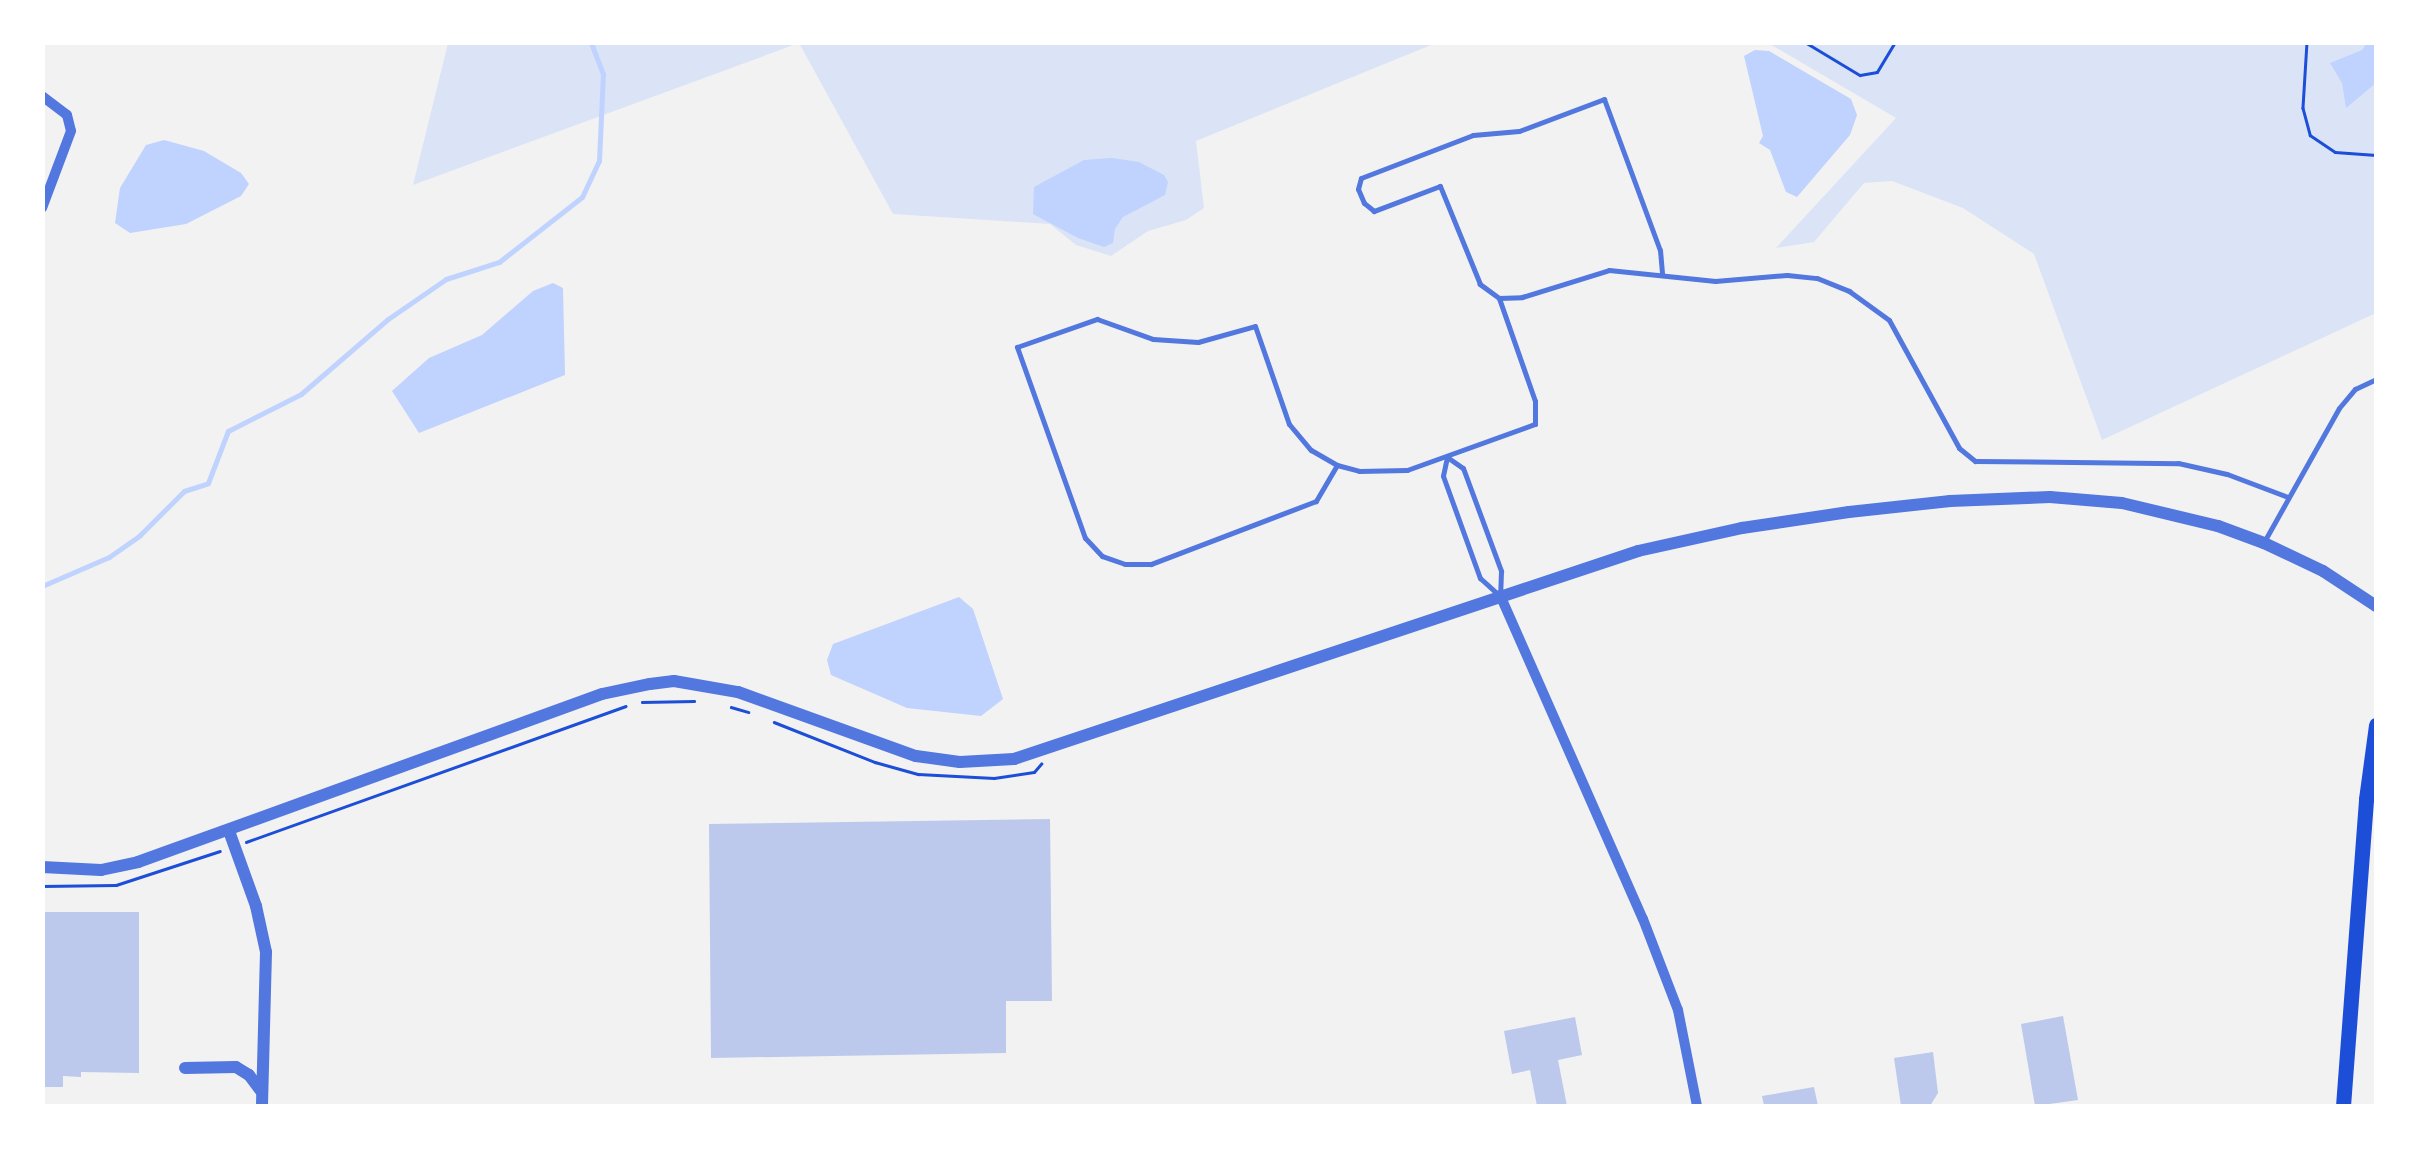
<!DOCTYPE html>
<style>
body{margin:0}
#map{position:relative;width:2419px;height:1149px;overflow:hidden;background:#f2f2f2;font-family:"Fira Sans",sans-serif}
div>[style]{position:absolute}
.green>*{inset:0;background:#dbe4f7}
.water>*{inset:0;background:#bfd3fe}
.stream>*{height:5px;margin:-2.5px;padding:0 2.5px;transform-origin:2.5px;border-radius:2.5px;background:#bfd3fe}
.building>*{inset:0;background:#bdc9ec}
.path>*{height:2.5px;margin:-1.25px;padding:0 1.25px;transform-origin:1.25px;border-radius:1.25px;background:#1d4ed8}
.service>*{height:5px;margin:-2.5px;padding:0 2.5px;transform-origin:2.5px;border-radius:2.5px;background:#5277de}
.minor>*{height:10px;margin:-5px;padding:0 5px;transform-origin:5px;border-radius:5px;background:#5277de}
.tertiary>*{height:12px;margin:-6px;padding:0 6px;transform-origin:6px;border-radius:6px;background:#5277de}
.secondary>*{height:15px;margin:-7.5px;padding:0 7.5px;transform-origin:7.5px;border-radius:7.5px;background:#1d4ed8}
span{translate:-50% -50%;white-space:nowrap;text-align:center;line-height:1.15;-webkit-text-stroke:8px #fff;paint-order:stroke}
.frame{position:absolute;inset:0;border:45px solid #fff;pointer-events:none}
</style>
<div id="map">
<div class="green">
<i style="clip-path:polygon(448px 43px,1436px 43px,1196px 141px,1204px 208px,1186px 220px,1148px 231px,1111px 256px,1076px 245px,1050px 224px,893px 214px,799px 43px,413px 185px)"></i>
<i style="clip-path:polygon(1768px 43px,2376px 43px,2376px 313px,2102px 440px,2034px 254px,1963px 208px,1892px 181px,1864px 183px,1814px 242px,1776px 248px,1896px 118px)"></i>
</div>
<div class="water">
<i style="clip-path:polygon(2367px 43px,2376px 43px,2376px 83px,2346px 108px,2342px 83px,2330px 63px,2362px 50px)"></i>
<i style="clip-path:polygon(1755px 50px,1769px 51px,1851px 99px,1857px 115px,1850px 135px,1797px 197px,1786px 192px,1770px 150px,1759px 143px,1763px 136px,1744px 56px)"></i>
<i style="clip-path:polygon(164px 140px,204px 151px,241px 173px,249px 184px,241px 196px,186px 224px,130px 233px,115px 223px,120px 188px,146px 145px)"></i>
<i style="clip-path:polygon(1112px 158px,1139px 162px,1164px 175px,1168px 182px,1165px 195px,1123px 217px,1115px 229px,1113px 243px,1104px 247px,1078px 238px,1033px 214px,1034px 187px,1084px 160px)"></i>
<i style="clip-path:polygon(553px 283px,563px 288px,565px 375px,419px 433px,392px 391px,429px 358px,482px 335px,533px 291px)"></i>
<i style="clip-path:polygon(959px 597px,973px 609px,1003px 699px,981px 716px,907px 708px,831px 675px,827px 660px,833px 644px)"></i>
</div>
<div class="stream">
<i style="left:42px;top:586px;width:73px;rotate:-23.4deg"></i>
<i style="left:109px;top:557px;width:38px;rotate:-35deg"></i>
<i style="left:140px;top:535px;width:62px;rotate:-45deg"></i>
<i style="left:184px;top:491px;width:25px;rotate:-18deg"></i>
<i style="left:208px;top:483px;width:56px;rotate:-69deg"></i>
<i style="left:228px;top:431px;width:82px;rotate:-26.9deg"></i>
<i style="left:301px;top:394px;width:115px;rotate:-40.8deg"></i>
<i style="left:388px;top:319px;width:70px;rotate:-34.6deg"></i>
<i style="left:446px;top:279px;width:56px;rotate:-17.8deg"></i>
<i style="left:499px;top:262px;width:105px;rotate:-38.1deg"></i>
<i style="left:582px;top:197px;width:40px;rotate:-65deg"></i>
<i style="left:599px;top:161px;width:87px;rotate:-87.4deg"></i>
<i style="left:603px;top:74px;width:34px;rotate:-111deg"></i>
</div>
<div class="building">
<i style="clip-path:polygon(1050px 819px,1052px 1001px,1006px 1001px,1006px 1053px,711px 1058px,709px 824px)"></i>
<i style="clip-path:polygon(42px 912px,139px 912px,139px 1073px,81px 1072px,81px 1077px,63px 1076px,63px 1087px,42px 1087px)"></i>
<i style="clip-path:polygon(2063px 1016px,2078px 1100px,2035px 1106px,2021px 1024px)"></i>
<i style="clip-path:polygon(1575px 1017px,1582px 1055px,1558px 1060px,1567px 1106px,1537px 1106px,1530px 1070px,1512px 1074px,1504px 1031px)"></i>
<i style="clip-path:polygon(1933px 1052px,1938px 1093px,1930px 1106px,1901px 1106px,1894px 1058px)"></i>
<i style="clip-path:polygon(1814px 1087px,1818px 1106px,1764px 1106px,1762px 1096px)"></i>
</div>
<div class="path">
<i style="left:1805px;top:42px;width:64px;rotate:31deg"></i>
<i style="left:1860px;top:75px;width:17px;rotate:-10deg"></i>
<i style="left:1877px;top:72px;width:35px;rotate:-59deg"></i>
<i style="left:2307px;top:42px;width:66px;rotate:93.5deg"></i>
<i style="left:2303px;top:108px;width:28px;rotate:75deg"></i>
<i style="left:2310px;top:135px;width:30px;rotate:34deg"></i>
<i style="left:2335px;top:152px;width:41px;rotate:4.2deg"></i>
<i style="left:642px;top:702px;width:52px;rotate:-1.1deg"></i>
<i style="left:731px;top:707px;width:18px;rotate:16deg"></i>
<i style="left:774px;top:722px;width:109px;rotate:21.6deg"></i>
<i style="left:875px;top:762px;width:45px;rotate:15.6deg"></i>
<i style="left:918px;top:774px;width:76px;rotate:3deg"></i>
<i style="left:994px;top:778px;width:40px;rotate:-8.5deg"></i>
<i style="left:1034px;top:772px;width:11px;rotate:-49deg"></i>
<i style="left:246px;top:842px;width:403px;rotate:-19.7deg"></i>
<i style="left:42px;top:886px;width:74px;rotate:-0.8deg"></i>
<i style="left:116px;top:885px;width:109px;rotate:-18.1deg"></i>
</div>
<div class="service">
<i style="left:1499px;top:298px;width:23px;rotate:-2deg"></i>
<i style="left:1522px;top:297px;width:91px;rotate:-17.2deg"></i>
<i style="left:1609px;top:270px;width:107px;rotate:5.9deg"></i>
<i style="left:1715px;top:281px;width:72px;rotate:-4.8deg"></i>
<i style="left:1787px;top:275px;width:30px;rotate:6deg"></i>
<i style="left:1817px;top:278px;width:35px;rotate:22deg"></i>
<i style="left:1849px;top:291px;width:49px;rotate:35.9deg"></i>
<i style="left:1889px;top:320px;width:146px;rotate:61.3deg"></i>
<i style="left:1959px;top:448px;width:21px;rotate:39deg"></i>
<i style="left:1975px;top:461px;width:203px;rotate:0.6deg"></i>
<i style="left:2178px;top:463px;width:50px;rotate:12.7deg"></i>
<i style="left:2227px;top:474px;width:65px;rotate:20.7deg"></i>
<i style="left:1097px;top:319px;width:59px;rotate:19.7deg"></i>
<i style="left:1153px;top:339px;width:45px;rotate:3.8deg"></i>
<i style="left:1198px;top:342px;width:59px;rotate:-15.7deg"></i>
<i style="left:1255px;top:326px;width:104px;rotate:70.9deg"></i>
<i style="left:1289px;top:424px;width:34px;rotate:50deg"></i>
<i style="left:1311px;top:450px;width:30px;rotate:30deg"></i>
<i style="left:1337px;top:465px;width:42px;rotate:120.3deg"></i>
<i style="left:1316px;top:501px;width:177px;rotate:159.1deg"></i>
<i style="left:1151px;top:564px;width:26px;rotate:180deg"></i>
<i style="left:1125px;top:564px;width:24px;rotate:-161deg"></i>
<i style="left:1102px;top:556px;width:25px;rotate:-133deg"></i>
<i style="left:1085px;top:538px;width:203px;rotate:-109.6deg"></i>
<i style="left:1017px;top:347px;width:85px;rotate:-19.3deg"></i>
<i style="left:1447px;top:457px;width:19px;rotate:102deg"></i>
<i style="left:1443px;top:476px;width:109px;rotate:70.1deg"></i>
<i style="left:1480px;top:578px;width:24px;rotate:42deg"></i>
<i style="left:1447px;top:457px;width:19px;rotate:35deg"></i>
<i style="left:1463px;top:468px;width:110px;rotate:69.7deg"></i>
<i style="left:1501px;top:571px;width:23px;rotate:92deg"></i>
<i style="left:1337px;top:465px;width:23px;rotate:15deg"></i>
<i style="left:1359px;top:471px;width:48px;rotate:-1.2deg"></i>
<i style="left:1407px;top:470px;width:136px;rotate:-19.8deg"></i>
<i style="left:1535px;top:424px;width:23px;rotate:-90deg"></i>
<i style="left:1535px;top:401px;width:109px;rotate:-109.3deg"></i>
<i style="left:1499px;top:298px;width:24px;rotate:-144deg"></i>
<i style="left:1480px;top:284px;width:106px;rotate:-112.2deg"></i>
<i style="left:1440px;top:186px;width:71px;rotate:159.3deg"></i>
<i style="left:1374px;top:211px;width:13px;rotate:-141deg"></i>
<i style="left:1364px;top:203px;width:15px;rotate:-113deg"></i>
<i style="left:1358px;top:189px;width:11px;rotate:-75deg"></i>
<i style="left:1361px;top:178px;width:120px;rotate:-21deg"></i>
<i style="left:1473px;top:135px;width:46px;rotate:-5deg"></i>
<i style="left:1519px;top:131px;width:91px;rotate:-20.6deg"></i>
<i style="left:1604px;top:99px;width:161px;rotate:69.7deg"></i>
<i style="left:1660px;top:250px;width:25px;rotate:85deg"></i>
<i style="left:2265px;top:540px;width:151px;rotate:-60.7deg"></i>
<i style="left:2339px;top:408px;width:25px;rotate:-50deg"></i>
<i style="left:2355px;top:389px;width:23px;rotate:-25deg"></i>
</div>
<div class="minor">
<i style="left:42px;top:96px;width:31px;rotate:37deg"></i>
<i style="left:67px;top:115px;width:16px;rotate:76deg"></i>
<i style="left:71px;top:131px;width:82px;rotate:110.6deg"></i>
<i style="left:1500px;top:595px;width:354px;rotate:66.2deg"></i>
<i style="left:1643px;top:919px;width:97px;rotate:69deg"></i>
<i style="left:1678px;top:1010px;width:98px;rotate:78.8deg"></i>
</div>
<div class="tertiary">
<i style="left:229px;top:831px;width:80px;rotate:70.2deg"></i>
<i style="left:256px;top:906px;width:47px;rotate:77.7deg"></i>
<i style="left:266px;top:952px;width:154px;rotate:91.5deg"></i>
<i style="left:42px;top:867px;width:59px;rotate:2.9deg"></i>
<i style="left:101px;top:870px;width:38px;rotate:-12deg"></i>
<i style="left:138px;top:862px;width:493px;rotate:-19.9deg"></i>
<i style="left:602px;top:694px;width:49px;rotate:-11.8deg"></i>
<i style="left:650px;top:684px;width:24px;rotate:-7deg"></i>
<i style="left:674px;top:681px;width:65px;rotate:9.8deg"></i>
<i style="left:738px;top:692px;width:189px;rotate:19.8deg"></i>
<i style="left:916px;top:756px;width:44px;rotate:7.8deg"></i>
<i style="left:960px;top:762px;width:54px;rotate:-3.2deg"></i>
<i style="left:1014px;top:759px;width:658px;rotate:-18.43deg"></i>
<i style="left:1638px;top:551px;width:107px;rotate:-12.5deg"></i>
<i style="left:1742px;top:528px;width:108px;rotate:-8.5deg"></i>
<i style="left:1849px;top:512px;width:102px;rotate:-6.2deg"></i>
<i style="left:1950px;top:501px;width:100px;rotate:-2.3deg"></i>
<i style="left:2050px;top:497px;width:72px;rotate:4.8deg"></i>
<i style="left:2122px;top:503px;width:99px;rotate:13.5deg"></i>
<i style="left:2218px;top:526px;width:49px;rotate:20.3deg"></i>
<i style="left:2264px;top:543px;width:65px;rotate:25.4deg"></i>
<i style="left:2323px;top:571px;width:64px;rotate:33.4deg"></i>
<i style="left:185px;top:1068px;width:51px;rotate:-1.1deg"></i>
<i style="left:236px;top:1067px;width:15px;rotate:32deg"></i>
<i style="left:249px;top:1075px;width:20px;rotate:53deg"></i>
</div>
<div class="secondary">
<i style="left:2343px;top:1106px;width:308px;rotate:-85.7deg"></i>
<i style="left:2366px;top:799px;width:75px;rotate:-82.3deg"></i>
</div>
<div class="frame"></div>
</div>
